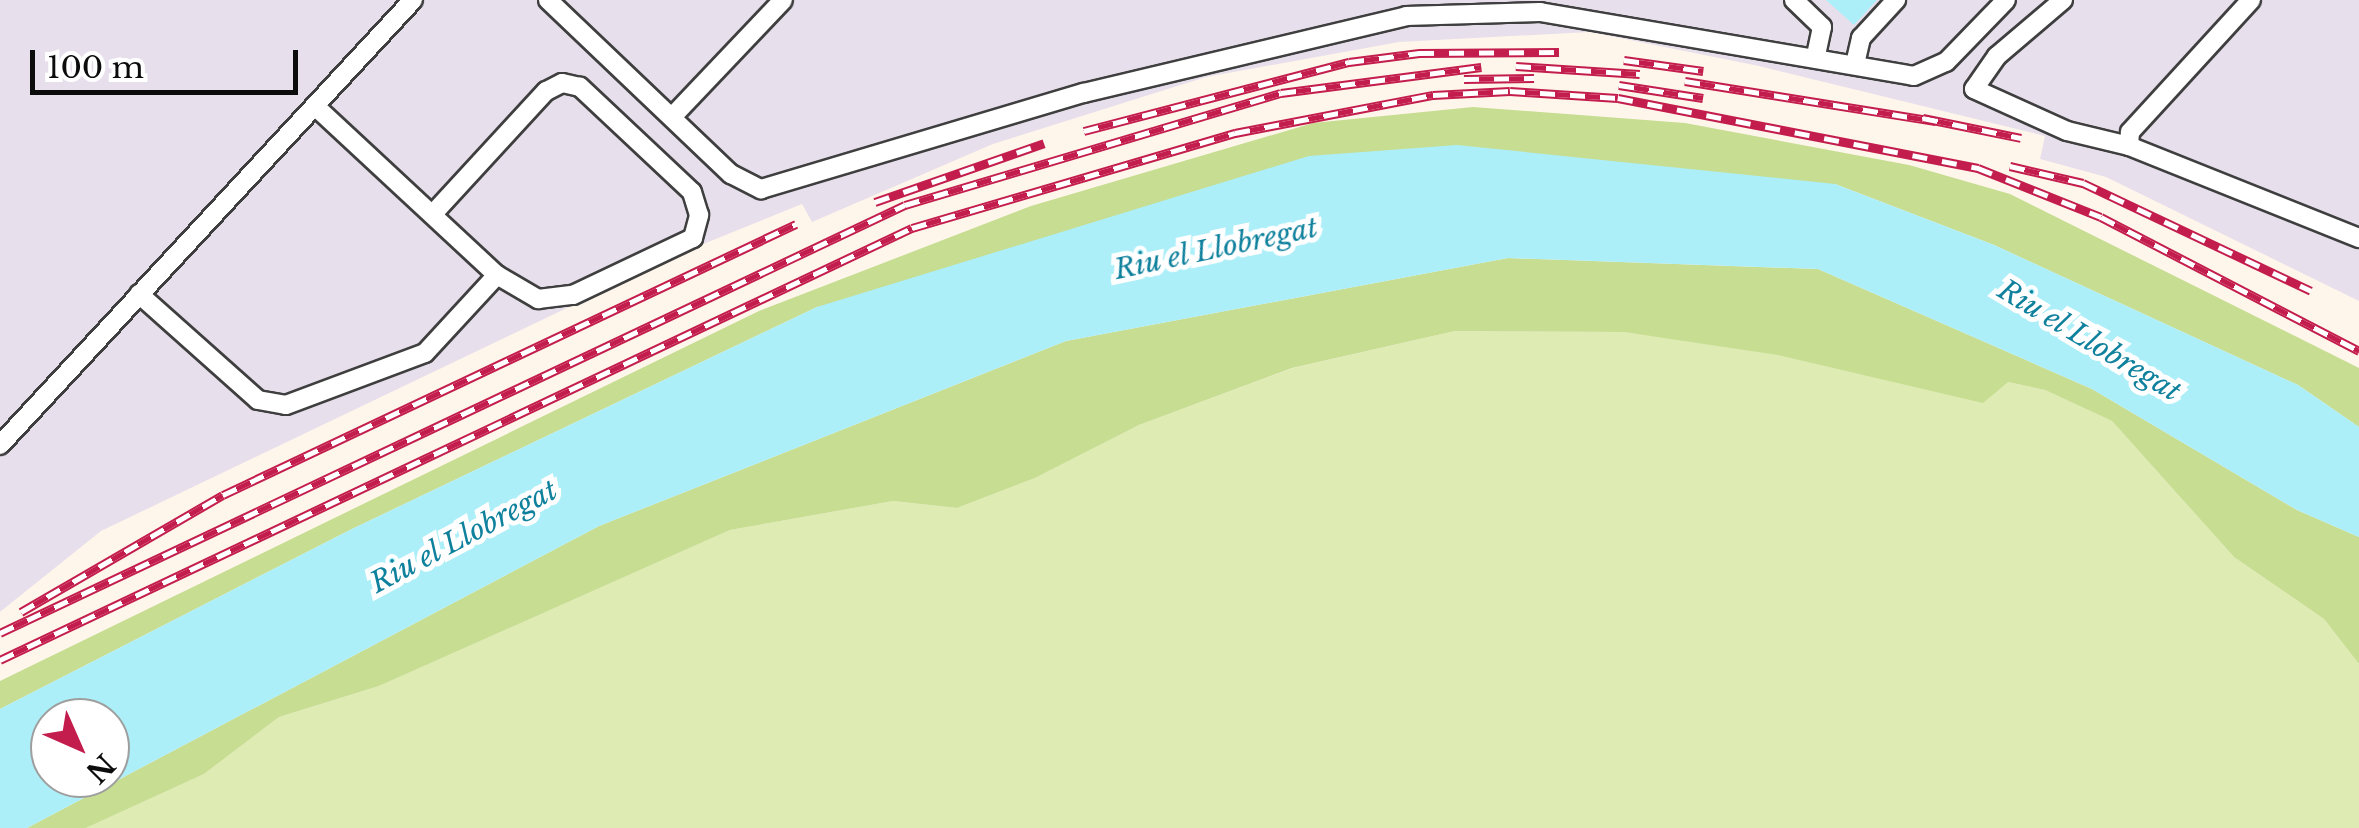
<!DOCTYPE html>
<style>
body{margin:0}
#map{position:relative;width:2359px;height:828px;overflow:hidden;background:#fff6eb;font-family:"Libre Baskerville",serif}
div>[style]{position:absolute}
.industrial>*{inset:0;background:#e7e0ec}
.green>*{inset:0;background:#deebb3}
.forest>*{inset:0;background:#c6dd92}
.water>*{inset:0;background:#adeff9}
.roads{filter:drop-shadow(2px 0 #3f3f3f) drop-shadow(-2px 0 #3f3f3f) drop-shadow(0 2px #3f3f3f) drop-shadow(0 -2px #3f3f3f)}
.minor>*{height:18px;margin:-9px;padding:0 9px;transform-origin:9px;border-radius:9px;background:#fff}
.rail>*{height:9px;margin-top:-4.5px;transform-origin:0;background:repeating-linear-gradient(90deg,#fff 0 15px,#c31d4d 0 30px);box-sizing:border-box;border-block:2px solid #c31d4d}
span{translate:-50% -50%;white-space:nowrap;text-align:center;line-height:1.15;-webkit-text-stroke:10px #fff;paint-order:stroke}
.water-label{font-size:28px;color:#0f819d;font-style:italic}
.north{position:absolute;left:30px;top:698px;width:100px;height:100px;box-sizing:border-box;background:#fff;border:2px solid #9e9e9e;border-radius:50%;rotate:135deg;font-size:28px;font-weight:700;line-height:40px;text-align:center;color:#0c0c0c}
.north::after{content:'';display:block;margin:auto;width:35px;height:45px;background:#c31d4d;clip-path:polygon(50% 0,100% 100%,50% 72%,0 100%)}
.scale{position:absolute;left:30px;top:50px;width:268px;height:45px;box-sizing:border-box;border:5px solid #0c0c0c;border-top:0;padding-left:12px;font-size:30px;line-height:35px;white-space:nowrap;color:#0c0c0c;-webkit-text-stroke:8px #fff;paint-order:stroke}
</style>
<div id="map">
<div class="industrial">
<i style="clip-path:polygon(0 0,2359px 0,2359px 301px,2106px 177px,2040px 159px,2045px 136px,1759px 66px,1590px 32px,1399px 42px,1206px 77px,993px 144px,812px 222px,802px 204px,686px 251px,101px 531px,0 612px)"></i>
</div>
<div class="green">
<i style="clip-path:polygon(1455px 331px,1624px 332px,2008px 382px,2045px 390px,2112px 421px,2234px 557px,2324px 619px,2359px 664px,2359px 828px,86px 828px,204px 774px,279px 717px,379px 686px,730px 530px,893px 501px,957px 508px,1035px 478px,1139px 425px,1293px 368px)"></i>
</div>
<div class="forest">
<i style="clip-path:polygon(1473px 107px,1685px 123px,1909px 165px,2010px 194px,2359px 368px,2359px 427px,2298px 385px,1994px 245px,1835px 184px,817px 307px,352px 529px,0 709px,0 681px,759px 311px,1031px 206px,1313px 123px)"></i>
<i style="clip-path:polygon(1508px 258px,1818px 269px,2092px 389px,2297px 510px,2359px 537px,2359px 664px,2324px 619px,2234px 557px,2112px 421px,2045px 390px,2008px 382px,1983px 403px,1778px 355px,1624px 332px,1455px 331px,1292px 368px,1139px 425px,1035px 478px,957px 508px,893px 501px,730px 530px,379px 686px,279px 717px,204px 774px,86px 828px,27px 828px,599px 526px,1066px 341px)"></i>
</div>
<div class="water">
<i style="clip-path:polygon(1826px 0,1877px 0,1854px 25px)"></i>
<i style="clip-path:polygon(evenodd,1457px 145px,1835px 184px,1994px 245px,2298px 385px,2359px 427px,2359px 537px,2297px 510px,2092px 389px,1818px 269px,1508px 258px,1066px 341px,599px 526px,27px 828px,0 828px,0 709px,352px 529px,817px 307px,1309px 156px,1457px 145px,110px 718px,110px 778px,50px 778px,50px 718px,110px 718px)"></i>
</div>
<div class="roads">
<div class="minor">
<i style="left:548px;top:0;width:253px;rotate:43.6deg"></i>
<i style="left:731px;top:174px;width:34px;rotate:27deg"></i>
<i style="left:761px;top:189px;width:337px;rotate:-16.6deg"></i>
<i style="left:1084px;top:93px;width:331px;rotate:-13.4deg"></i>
<i style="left:1406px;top:16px;width:134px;rotate:-1.7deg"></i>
<i style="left:1540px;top:12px;width:379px;rotate:9.7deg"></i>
<i style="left:1914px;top:76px;width:35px;rotate:-24deg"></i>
<i style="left:1946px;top:62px;width:86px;rotate:-45.9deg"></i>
<i style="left:1794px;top:0;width:39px;rotate:44deg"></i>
<i style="left:1822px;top:27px;width:29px;rotate:102deg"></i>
<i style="left:2063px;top:0;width:87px;rotate:139.7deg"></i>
<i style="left:1997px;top:56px;width:40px;rotate:124.9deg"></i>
<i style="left:1974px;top:89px;width:102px;rotate:24.3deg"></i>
<i style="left:2067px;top:131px;width:64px;rotate:13.6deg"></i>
<i style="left:2129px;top:146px;width:248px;rotate:21.8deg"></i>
<i style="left:1855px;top:64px;width:27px;rotate:-77deg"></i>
<i style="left:1861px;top:38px;width:52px;rotate:-47.4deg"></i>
<i style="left:316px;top:107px;width:247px;rotate:42.9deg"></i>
<i style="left:672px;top:117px;width:161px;rotate:-46.5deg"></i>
<i style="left:2129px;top:146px;width:14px;rotate:-86deg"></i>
<i style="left:2130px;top:132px;width:179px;rotate:-47.5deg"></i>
<i style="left:139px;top:294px;width:159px;rotate:41.7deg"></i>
<i style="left:258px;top:400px;width:28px;rotate:10deg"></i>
<i style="left:286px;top:405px;width:148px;rotate:-20.5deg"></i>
<i style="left:425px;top:353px;width:106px;rotate:-47.3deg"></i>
<i style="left:497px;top:275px;width:48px;rotate:30.3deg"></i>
<i style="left:538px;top:299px;width:35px;rotate:-7deg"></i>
<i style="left:573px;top:295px;width:133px;rotate:-25.4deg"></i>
<i style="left:693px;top:238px;width:24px;rotate:-75deg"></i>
<i style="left:699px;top:215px;width:24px;rotate:-107deg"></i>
<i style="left:692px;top:192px;width:154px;rotate:-136.8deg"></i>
<i style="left:580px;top:87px;width:18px;rotate:-167deg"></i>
<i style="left:562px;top:83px;width:18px;rotate:153deg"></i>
<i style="left:546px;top:91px;width:166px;rotate:132.6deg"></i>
<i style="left:0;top:445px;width:607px;rotate:-47.14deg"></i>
</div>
</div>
<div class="rail">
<i style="left:1624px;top:60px;width:80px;rotate:7.9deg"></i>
<i style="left:1516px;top:66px;width:124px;rotate:3.7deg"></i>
<i style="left:1464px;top:79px;width:70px;rotate:-0.8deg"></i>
<i style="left:1685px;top:81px;width:254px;rotate:9.1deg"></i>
<i style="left:1619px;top:85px;width:85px;rotate:8.8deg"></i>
<i style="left:1923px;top:118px;width:100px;rotate:11.5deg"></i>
<i style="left:1084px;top:131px;width:274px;rotate:-14.6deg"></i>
<i style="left:1349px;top:62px;width:71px;rotate:-7.3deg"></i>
<i style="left:1419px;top:53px;width:140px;rotate:-0.4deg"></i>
<i style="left:2010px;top:166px;width:75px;rotate:13.1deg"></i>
<i style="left:2083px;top:183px;width:252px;rotate:25.3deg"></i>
<i style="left:875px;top:202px;width:179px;rotate:-19.2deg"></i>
<i style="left:21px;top:612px;width:233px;rotate:-30.1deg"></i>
<i style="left:223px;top:495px;width:634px;rotate:-25.31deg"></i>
<i style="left:0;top:633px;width:1001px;rotate:-25.31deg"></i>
<i style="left:905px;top:205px;width:392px;rotate:-16.6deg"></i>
<i style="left:1281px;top:93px;width:202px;rotate:-7.4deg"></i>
<i style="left:0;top:660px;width:1009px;rotate:-25.35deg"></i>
<i style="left:912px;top:228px;width:337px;rotate:-16.4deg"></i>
<i style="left:1235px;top:133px;width:202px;rotate:-10.9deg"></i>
<i style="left:1433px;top:95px;width:77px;rotate:-3deg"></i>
<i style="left:1510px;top:91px;width:108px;rotate:3.7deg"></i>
<i style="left:1618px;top:98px;width:367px;rotate:11deg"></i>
<i style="left:1978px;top:168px;width:132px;rotate:21.7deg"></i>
<i style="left:2101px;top:217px;width:291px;rotate:27.4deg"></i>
</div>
<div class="water-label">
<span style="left:1216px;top:249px;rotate:-12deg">Riu el Llobregat</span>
<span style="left:2089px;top:341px;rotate:31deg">Riu el Llobregat</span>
<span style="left:464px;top:537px;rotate:-28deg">Riu el Llobregat</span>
</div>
<div class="north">N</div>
<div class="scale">100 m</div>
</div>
